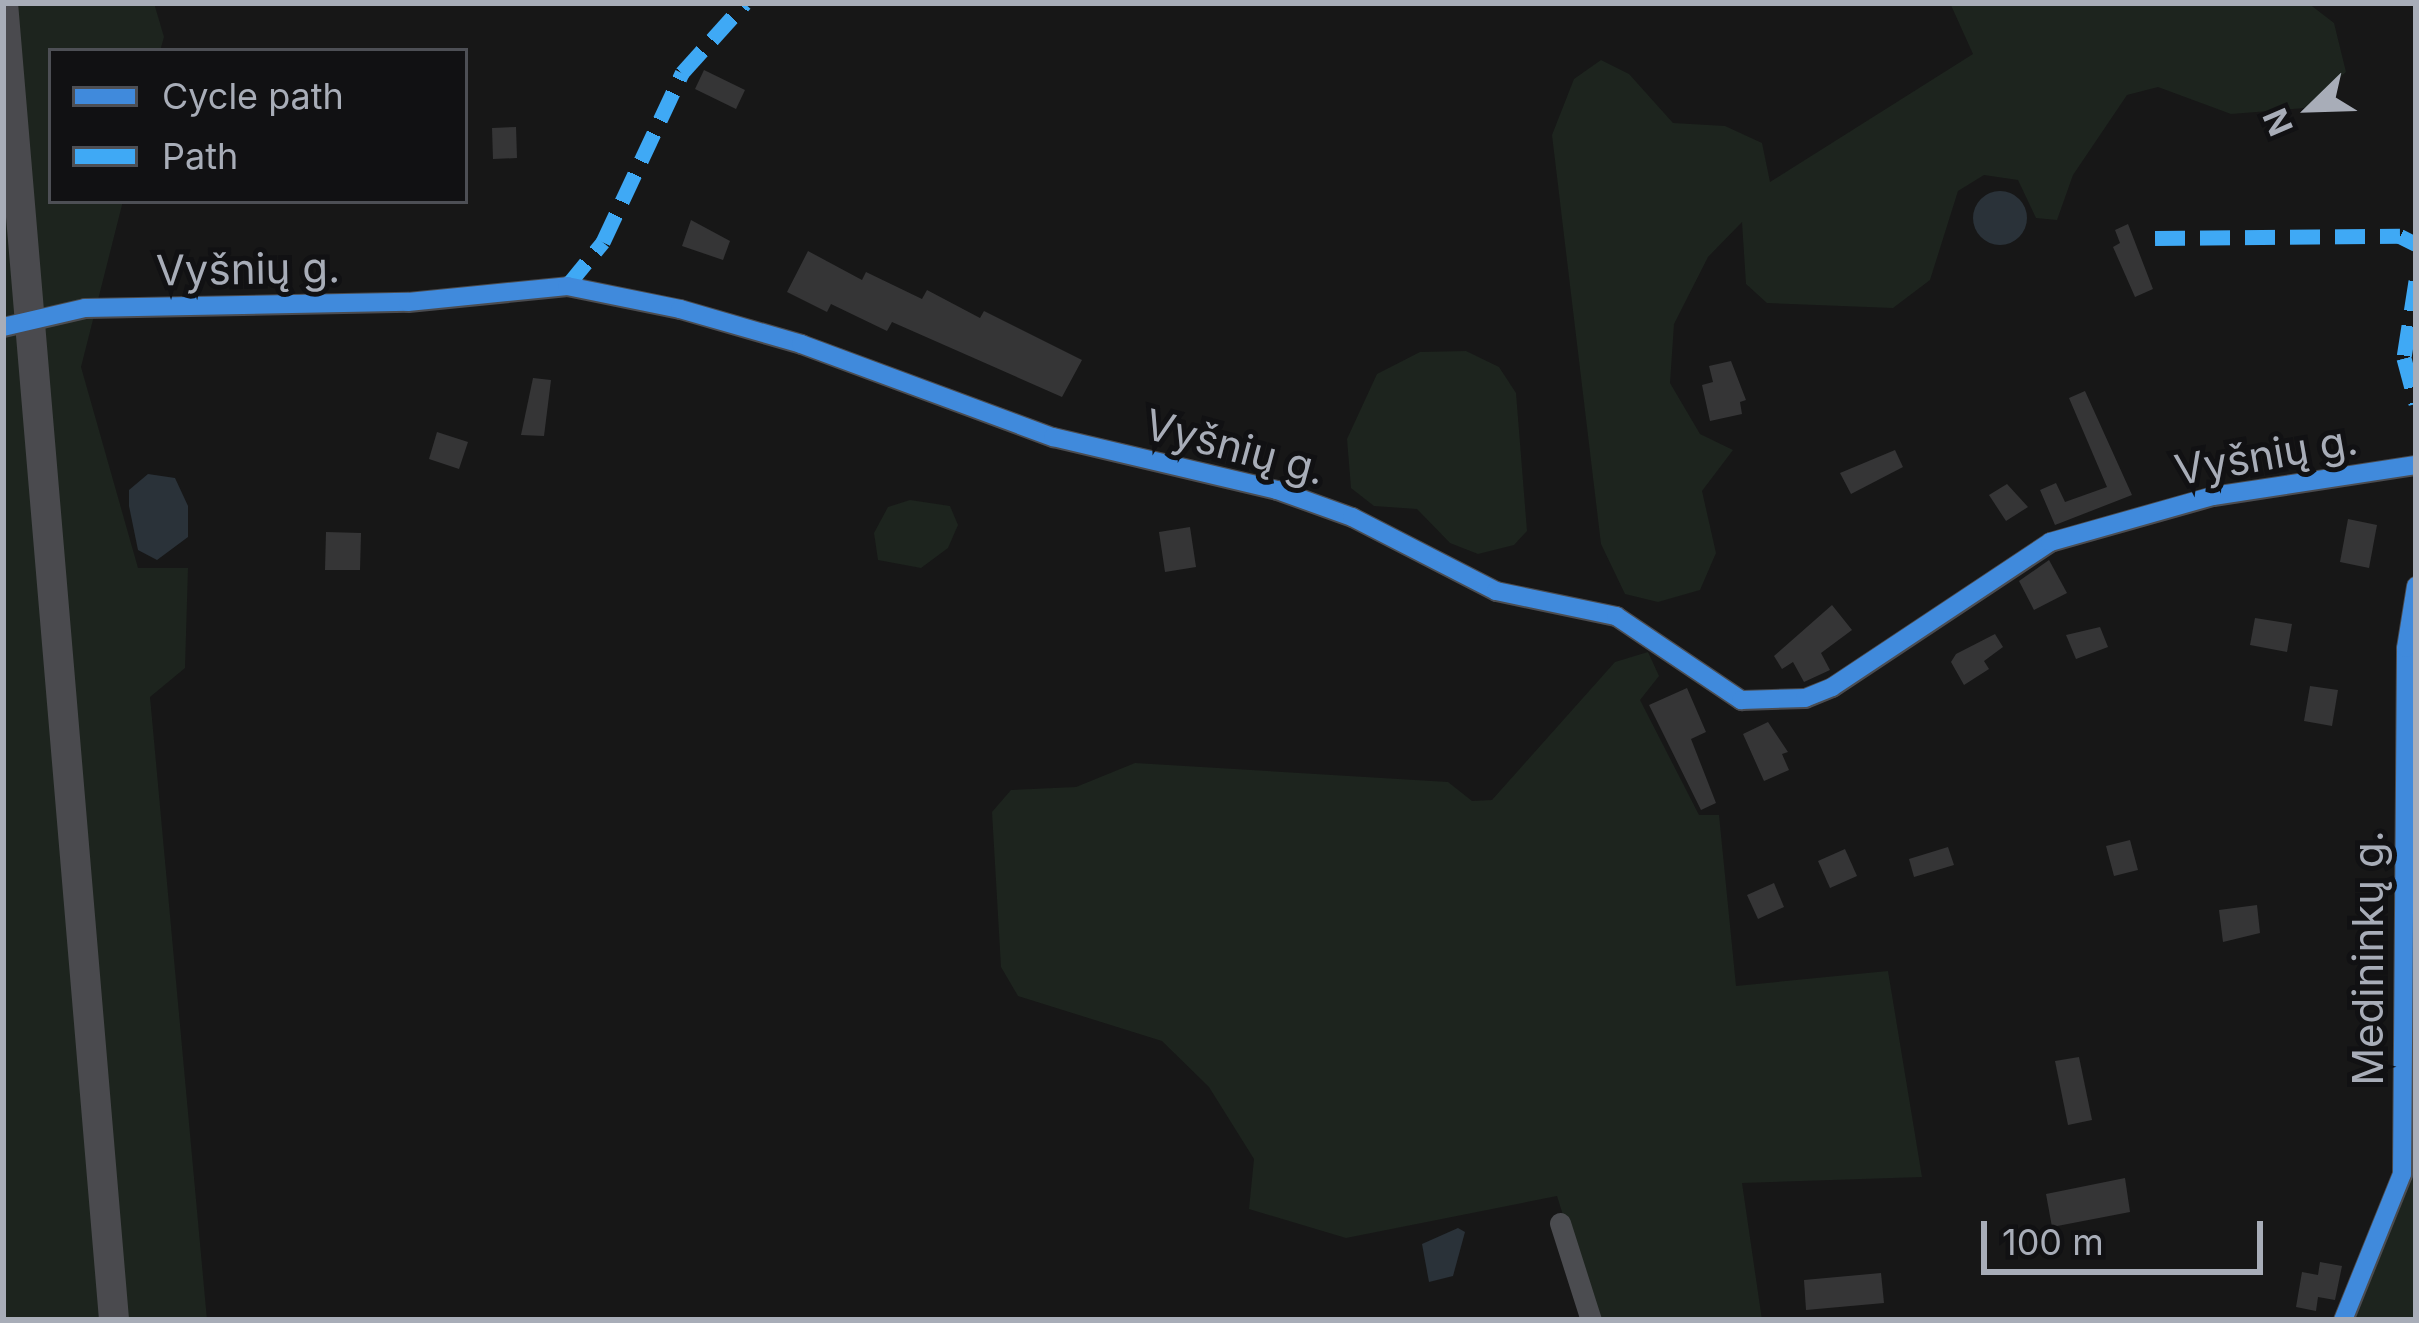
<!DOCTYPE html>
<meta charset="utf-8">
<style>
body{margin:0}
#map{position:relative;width:2419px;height:1323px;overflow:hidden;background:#171717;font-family:Inter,sans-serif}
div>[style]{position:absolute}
.green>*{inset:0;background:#1d241e}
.water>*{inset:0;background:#2a3239}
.round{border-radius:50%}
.building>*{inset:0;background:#353536}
.minor>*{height:21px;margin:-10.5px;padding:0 10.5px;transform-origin:10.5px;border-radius:10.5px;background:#4b4c50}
.secondary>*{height:30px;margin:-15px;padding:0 15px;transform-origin:15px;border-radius:15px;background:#4a4a4e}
.quiet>*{height:15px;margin-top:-7.5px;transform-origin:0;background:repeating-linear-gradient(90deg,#3fa9f5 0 30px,transparent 0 45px)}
.cycleway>*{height:18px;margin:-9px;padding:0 9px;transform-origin:9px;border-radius:9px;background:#408adc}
span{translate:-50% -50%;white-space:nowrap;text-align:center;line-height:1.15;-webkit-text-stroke:10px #111113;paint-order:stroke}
.street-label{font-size:42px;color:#a8adb8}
.frame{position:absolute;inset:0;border:6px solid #a8adb8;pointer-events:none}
.legend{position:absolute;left:48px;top:48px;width:420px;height:156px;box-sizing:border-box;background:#111113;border:3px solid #4d4f55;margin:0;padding:15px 21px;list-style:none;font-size:36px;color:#a8adb8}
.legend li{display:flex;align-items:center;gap:24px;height:60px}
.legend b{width:60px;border:3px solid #4d4f55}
.north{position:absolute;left:2251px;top:48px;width:120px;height:120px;-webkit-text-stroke:9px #111113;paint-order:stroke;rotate:247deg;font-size:33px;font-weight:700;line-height:48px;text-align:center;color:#a8adb8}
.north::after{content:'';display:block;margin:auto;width:42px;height:54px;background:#a8adb8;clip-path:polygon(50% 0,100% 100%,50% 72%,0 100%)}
.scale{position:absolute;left:1981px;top:1221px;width:282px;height:54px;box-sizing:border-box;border:6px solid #a8adb8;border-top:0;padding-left:15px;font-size:36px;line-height:42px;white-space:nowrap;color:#a8adb8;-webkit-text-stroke:9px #111113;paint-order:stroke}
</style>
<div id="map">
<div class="green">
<i style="clip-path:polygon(3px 3px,154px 3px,164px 37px,160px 51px,51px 51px,51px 201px,123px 201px,81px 367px,138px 568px,188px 568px,185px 668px,150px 697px,207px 1320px,3px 1320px)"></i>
<i style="clip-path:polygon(1950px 3px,2308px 3px,2334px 23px,2346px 72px,2305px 108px,2231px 114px,2158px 87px,2127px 95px,2073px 175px,2057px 220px,2036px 218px,2018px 180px,1984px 175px,1958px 191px,1930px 280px,1893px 308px,1767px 303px,1746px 284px,1742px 222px,1708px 257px,1674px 324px,1670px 383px,1700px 434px,1733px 450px,1702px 491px,1716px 553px,1700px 590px,1658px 602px,1625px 594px,1601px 544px,1552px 135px,1574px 79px,1601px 60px,1629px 74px,1673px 123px,1725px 126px,1762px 143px,1770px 182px,1973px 54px)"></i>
<i style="clip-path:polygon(1466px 351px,1499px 367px,1516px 393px,1527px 531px,1514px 545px,1478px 554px,1450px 543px,1417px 509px,1374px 506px,1351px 488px,1347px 439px,1377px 374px,1420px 352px)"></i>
<i style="clip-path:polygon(910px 500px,950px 506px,958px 525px,948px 548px,921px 568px,878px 560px,874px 533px,888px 507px)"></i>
<i style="clip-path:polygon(1648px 652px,1659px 676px,1640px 700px,1699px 815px,1719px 815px,1736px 986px,1888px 971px,1922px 1177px,1742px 1183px,1762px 1320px,1596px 1320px,1557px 1196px,1346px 1238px,1249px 1209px,1254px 1159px,1209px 1087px,1162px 1041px,1018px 996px,1001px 967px,992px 812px,1011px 790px,1076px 787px,1135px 763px,1448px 782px,1472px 801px,1492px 800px,1615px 662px)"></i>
<i style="clip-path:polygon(2416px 681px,2416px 1320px,2352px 1320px,2413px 1161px)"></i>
</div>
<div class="water">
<i class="round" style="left:1973px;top:191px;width:54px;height:54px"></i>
<i style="clip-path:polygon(148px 474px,175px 478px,188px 506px,188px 537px,157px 560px,138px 550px,129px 506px,129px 490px)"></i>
<i style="clip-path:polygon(1458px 1228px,1465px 1232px,1453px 1276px,1429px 1282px,1422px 1244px)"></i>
</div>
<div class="building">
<i style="clip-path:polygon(704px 70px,745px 90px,736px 109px,695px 89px)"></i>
<i style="clip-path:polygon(516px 127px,517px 158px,493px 159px,492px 128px)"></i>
<i style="clip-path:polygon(691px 220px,730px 241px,723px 260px,682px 246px)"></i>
<i style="clip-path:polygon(2128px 224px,2153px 289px,2135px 297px,2113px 247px,2120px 243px,2115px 230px)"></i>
<i style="clip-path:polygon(808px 251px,862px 280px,866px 272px,922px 299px,927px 290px,980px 318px,984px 311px,1082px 360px,1062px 397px,892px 322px,887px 331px,831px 304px,827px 312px,787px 292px)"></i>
<i style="clip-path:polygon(1731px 361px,1746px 400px,1740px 402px,1742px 414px,1710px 421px,1702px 385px,1713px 382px,1709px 366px)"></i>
<i style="clip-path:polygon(533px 378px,551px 380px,544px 436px,521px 435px)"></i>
<i style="clip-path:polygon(2085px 391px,2132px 495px,2055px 525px,2040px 490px,2056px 483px,2065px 502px,2107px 487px,2069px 398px)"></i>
<i style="clip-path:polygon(437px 432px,468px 442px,459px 469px,429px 459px)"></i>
<i style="clip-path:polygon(1895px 450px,1903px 467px,1851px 494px,1840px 473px)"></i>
<i style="clip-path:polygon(2007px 484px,2028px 507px,2006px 521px,1989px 495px)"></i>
<i style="clip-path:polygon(2348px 519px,2377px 525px,2369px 568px,2340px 562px)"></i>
<i style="clip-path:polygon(1190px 527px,1196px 567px,1165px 572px,1159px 532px)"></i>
<i style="clip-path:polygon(326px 532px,361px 533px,360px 570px,325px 570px)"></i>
<i style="clip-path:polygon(2049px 560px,2067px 593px,2034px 610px,2019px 581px)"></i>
<i style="clip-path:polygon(1832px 605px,1852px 630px,1821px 653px,1830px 670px,1804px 682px,1793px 662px,1782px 669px,1774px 656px)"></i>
<i style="clip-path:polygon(2255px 618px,2292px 624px,2287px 652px,2250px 645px)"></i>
<i style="clip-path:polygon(2100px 627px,2108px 647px,2076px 659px,2066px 635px)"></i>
<i style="clip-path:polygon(1995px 634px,2003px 647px,1984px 661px,1989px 669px,1964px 685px,1951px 662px,1956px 654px)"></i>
<i style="clip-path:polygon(2310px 686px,2338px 690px,2332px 726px,2304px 721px)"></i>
<i style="clip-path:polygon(1687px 688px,1706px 732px,1691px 739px,1716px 803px,1701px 810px,1649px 705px)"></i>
<i style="clip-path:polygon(1768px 722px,1788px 752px,1782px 754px,1789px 770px,1764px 781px,1743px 734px)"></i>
<i style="clip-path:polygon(2130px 840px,2138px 870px,2114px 876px,2106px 846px)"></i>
<i style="clip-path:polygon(1948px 847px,1954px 865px,1914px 877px,1909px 859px)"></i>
<i style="clip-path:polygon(1845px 849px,1857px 876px,1830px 888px,1818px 861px)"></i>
<i style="clip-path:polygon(1774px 883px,1784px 907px,1758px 919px,1747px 895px)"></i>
<i style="clip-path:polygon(2257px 905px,2260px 933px,2223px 942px,2219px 910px)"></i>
<i style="clip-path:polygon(2079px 1057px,2092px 1120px,2068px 1125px,2055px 1061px)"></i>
<i style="clip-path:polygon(2125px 1178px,2130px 1212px,2052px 1227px,2046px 1194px)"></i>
<i style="clip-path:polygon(2320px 1262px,2342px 1266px,2335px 1300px,2318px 1297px,2316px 1311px,2296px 1307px,2302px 1272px,2318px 1275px)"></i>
<i style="clip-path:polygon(1881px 1273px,1884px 1303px,1806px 1310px,1804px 1280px)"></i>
</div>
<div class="minor">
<i style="left:3px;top:327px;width:84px;rotate:-13deg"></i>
<i style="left:85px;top:308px;width:323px;rotate:-1.1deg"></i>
<i style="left:408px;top:302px;width:160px;rotate:-5.7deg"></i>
<i style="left:567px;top:286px;width:115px;rotate:11.5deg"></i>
<i style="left:680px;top:309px;width:126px;rotate:16.1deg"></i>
<i style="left:801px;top:344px;width:269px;rotate:20.3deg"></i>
<i style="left:1053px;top:437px;width:230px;rotate:13.3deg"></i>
<i style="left:1277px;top:490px;width:80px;rotate:19.8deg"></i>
<i style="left:1352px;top:517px;width:162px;rotate:27.2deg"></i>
<i style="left:1496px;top:591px;width:123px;rotate:11.8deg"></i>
<i style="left:1616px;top:616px;width:151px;rotate:33.9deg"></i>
<i style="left:1741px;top:700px;width:64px;rotate:-1.8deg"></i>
<i style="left:1805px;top:698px;width:29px;rotate:-22deg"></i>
<i style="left:1832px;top:687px;width:262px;rotate:-33.6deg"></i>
<i style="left:2050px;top:542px;width:169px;rotate:-15.8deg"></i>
<i style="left:2213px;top:496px;width:205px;rotate:-8.7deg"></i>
<i style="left:1560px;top:1223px;width:102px;rotate:72.3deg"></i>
<i style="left:2343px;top:1320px;width:157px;rotate:-68deg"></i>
<i style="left:2402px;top:1174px;width:526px;rotate:-89.56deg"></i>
<i style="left:2406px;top:648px;width:63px;rotate:-80.8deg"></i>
</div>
<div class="secondary">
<i style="left:3px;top:3px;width:1322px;rotate:85.18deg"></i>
</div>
<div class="quiet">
<i style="left:2155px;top:238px;width:245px;rotate:-0.5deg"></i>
<i style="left:2400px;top:236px;width:18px;rotate:27deg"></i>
<i style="left:2416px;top:281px;width:78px;rotate:98.9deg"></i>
<i style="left:2404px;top:358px;width:47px;rotate:75.1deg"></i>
<i style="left:567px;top:286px;width:57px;rotate:-50.7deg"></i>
<i style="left:603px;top:242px;width:187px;rotate:-64.9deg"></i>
<i style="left:682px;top:73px;width:94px;rotate:-48deg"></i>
</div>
<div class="cycleway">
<i style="left:3px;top:327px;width:84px;rotate:-13deg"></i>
<i style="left:85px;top:308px;width:323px;rotate:-1.1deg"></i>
<i style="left:408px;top:302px;width:160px;rotate:-5.7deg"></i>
<i style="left:567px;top:286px;width:115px;rotate:11.5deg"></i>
<i style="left:680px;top:309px;width:126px;rotate:16.1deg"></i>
<i style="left:801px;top:344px;width:269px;rotate:20.3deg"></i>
<i style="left:1053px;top:437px;width:230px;rotate:13.3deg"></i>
<i style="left:1277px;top:490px;width:80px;rotate:19.8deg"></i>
<i style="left:1352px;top:517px;width:162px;rotate:27.2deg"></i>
<i style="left:1496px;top:591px;width:123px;rotate:11.8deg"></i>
<i style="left:1616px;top:616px;width:151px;rotate:33.9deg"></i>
<i style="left:1741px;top:700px;width:64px;rotate:-1.8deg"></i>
<i style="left:1805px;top:698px;width:29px;rotate:-22deg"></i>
<i style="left:1832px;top:687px;width:262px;rotate:-33.6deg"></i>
<i style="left:2050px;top:542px;width:169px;rotate:-15.8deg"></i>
<i style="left:2213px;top:496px;width:205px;rotate:-8.7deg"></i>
<i style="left:2343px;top:1320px;width:157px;rotate:-68deg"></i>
<i style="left:2402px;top:1174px;width:526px;rotate:-89.56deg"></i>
<i style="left:2406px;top:648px;width:63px;rotate:-80.8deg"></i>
</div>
<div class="street-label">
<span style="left:248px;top:269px;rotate:-1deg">Vyšnių g.</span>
<span style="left:1235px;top:447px;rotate:15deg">Vyšnių g.</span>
<span style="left:2266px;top:455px;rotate:-10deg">Vyšnių g.</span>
<span style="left:2368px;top:958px;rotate:-90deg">Medininkų g.</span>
</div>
<div class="frame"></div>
<ul class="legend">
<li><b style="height:15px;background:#408adc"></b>Cycle path</li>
<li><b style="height:15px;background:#3fa9f5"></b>Path</li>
</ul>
<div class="north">N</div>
<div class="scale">100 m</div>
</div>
